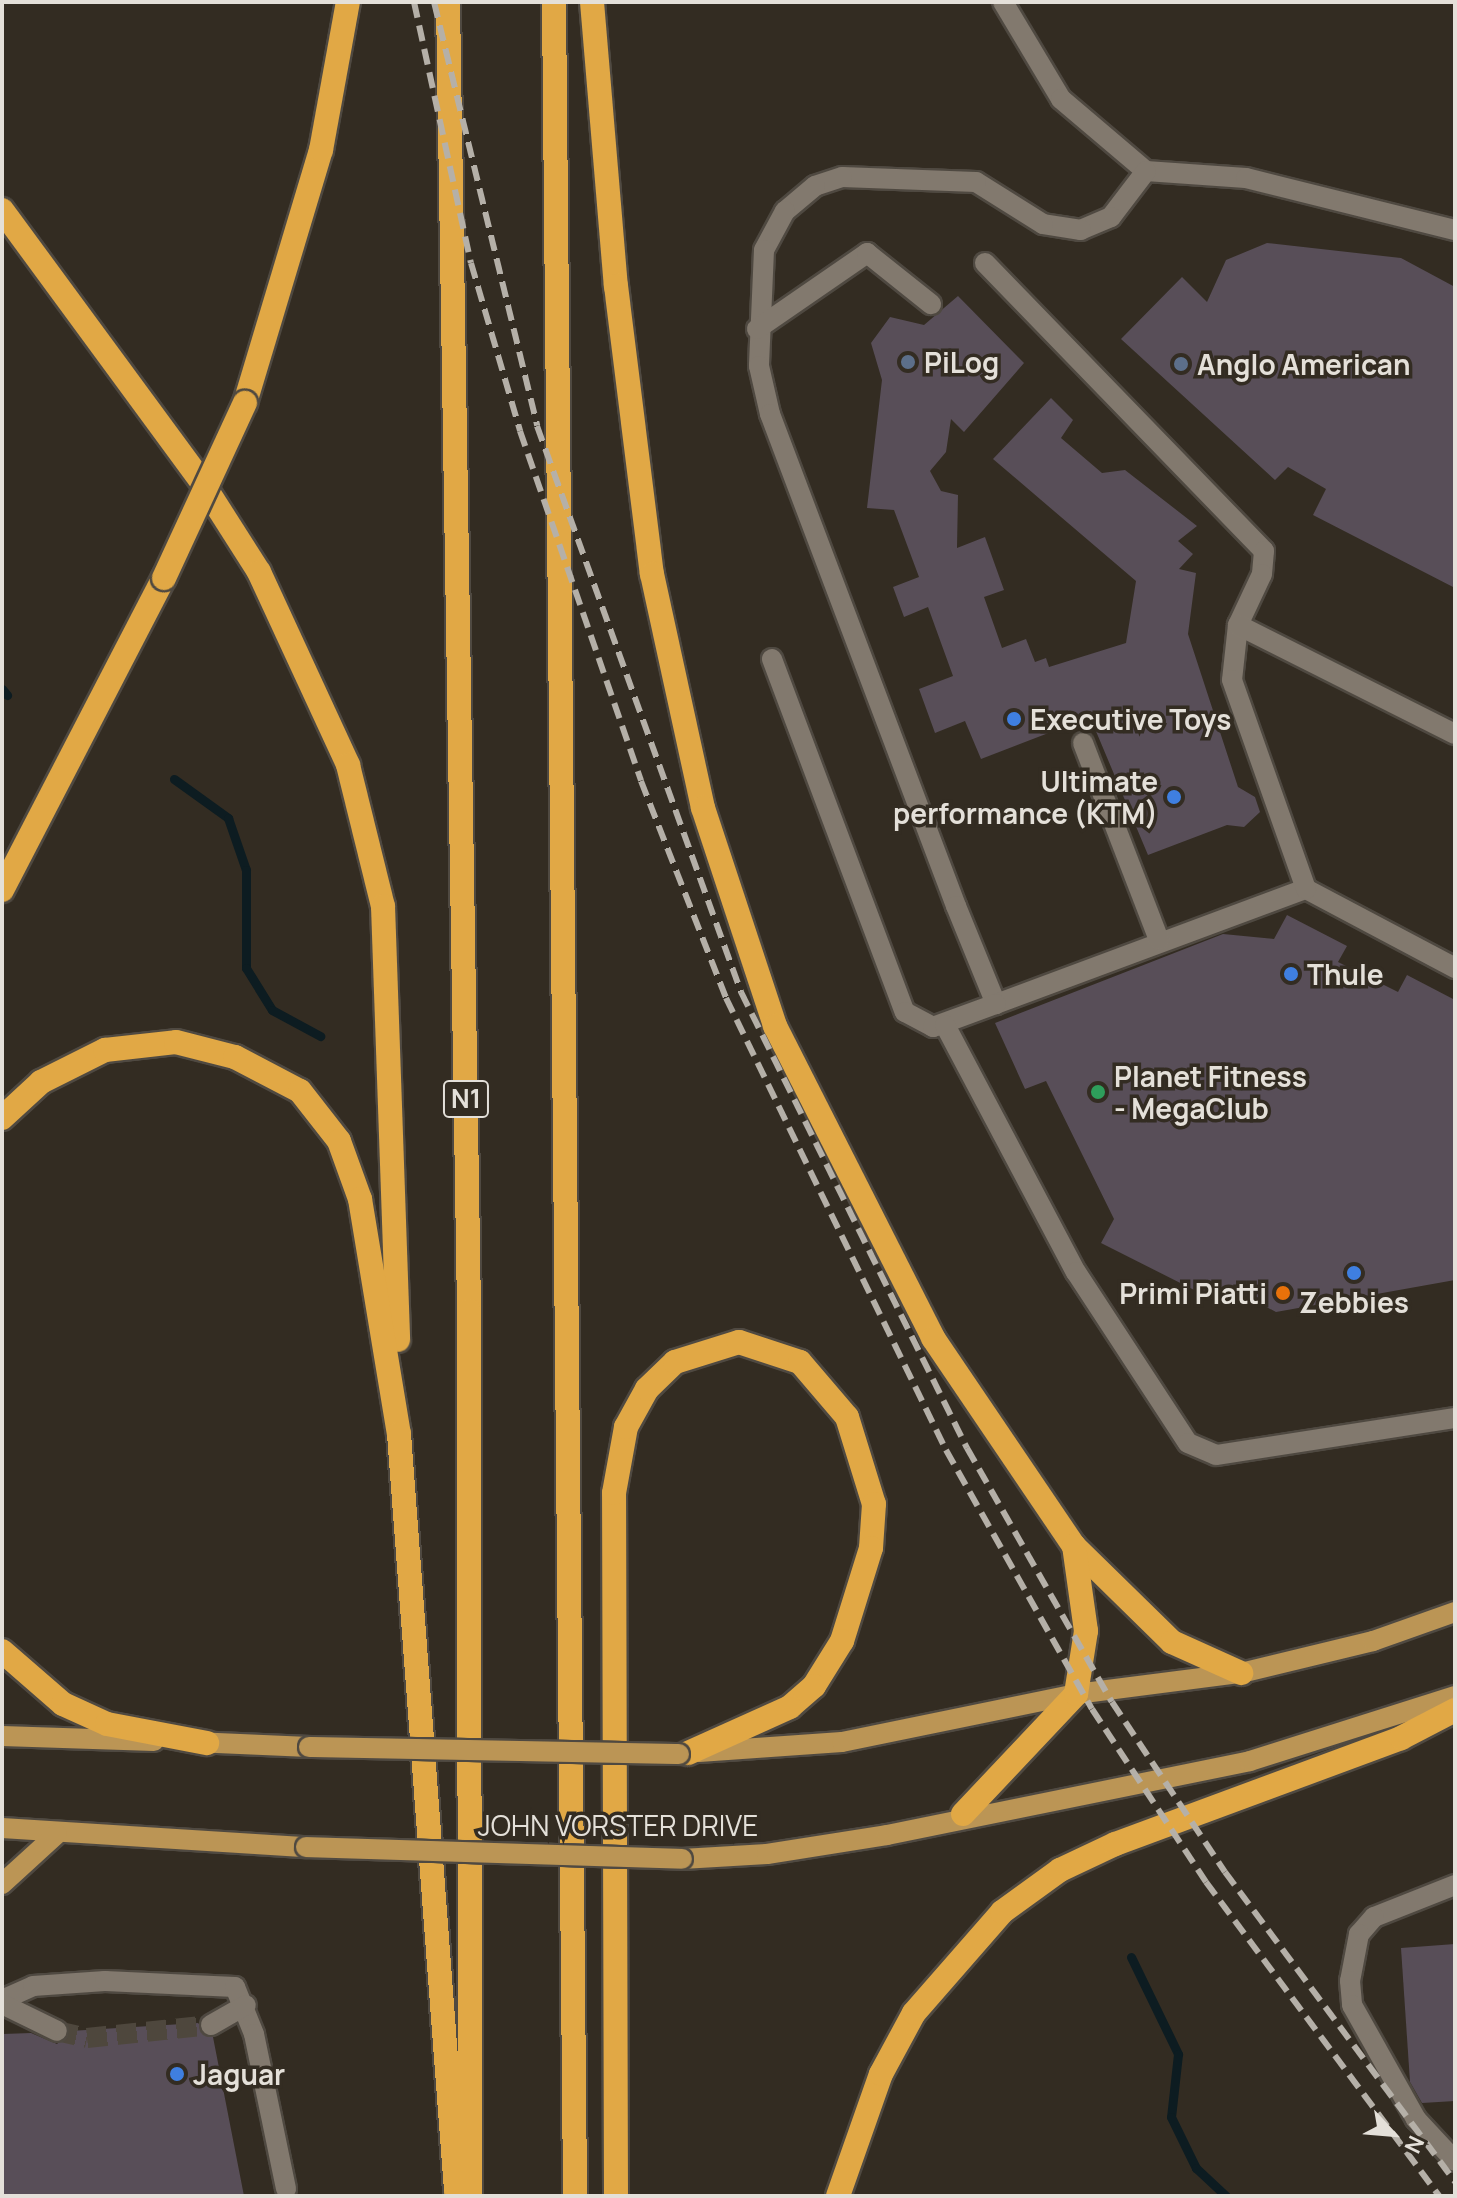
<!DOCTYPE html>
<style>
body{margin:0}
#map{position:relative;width:1457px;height:2198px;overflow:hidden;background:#332c22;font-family:Manrope,sans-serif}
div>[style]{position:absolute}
.stream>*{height:9px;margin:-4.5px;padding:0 4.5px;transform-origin:4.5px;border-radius:4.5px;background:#0d1c21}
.building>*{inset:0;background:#584e58}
.minor-tunnel>*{height:20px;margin-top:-10px;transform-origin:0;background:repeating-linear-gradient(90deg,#4e473d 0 20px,transparent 0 30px)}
.roads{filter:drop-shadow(2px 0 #4f4941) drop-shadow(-2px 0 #4f4941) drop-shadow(0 2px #4f4941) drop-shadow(0 -2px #4f4941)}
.minor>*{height:20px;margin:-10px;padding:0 10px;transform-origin:10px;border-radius:10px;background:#82796e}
.major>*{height:20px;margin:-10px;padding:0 10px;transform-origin:10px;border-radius:10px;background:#bb9555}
.highway>*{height:24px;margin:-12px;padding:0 12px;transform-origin:12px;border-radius:12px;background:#e1a845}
.rail>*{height:6px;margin-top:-3px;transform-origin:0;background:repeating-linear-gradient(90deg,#b5b0a8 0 16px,transparent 0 24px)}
.bridges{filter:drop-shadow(2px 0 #4f4941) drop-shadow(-2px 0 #4f4941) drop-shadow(0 2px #4f4941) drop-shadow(0 -2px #4f4941)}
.major-bridge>*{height:20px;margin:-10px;padding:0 10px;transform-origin:10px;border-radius:10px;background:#bb9555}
.highway-bridge>*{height:24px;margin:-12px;padding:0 12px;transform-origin:12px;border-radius:12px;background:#e1a845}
.dots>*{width:22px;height:22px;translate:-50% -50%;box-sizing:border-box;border:4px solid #332c22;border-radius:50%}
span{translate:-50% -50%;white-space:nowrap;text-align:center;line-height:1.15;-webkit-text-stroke:7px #332c22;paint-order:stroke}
.shield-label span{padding:2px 6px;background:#332c22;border:2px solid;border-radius:6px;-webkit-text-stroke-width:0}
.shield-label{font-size:26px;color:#e4e0d9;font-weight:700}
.poi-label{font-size:28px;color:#e4e0d9;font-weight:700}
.left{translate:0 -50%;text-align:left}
.right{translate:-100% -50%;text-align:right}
.street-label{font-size:28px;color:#e4e0d9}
.frame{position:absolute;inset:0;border:4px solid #e4e0d9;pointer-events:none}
.north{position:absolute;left:1353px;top:2094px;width:80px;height:80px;-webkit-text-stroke:6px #332c22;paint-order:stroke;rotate:116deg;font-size:22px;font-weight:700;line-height:32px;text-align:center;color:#e4e0d9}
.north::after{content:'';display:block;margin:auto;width:28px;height:36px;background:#e4e0d9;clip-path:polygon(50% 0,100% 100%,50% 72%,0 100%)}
</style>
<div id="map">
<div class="stream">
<i style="left:2px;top:689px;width:8px;rotate:50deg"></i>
<i style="left:174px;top:779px;width:67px;rotate:35.8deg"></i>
<i style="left:228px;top:818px;width:55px;rotate:70.9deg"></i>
<i style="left:246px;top:870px;width:98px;rotate:90deg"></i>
<i style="left:246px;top:968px;width:49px;rotate:58.2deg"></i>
<i style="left:272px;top:1010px;width:55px;rotate:28.4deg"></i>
<i style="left:1131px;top:1957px;width:108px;rotate:64.1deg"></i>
<i style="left:1178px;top:2054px;width:63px;rotate:96.3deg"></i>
<i style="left:1171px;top:2117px;width:57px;rotate:63.9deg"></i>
<i style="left:1196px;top:2168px;width:41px;rotate:43deg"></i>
</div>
<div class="building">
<i style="clip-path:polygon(1267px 243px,1401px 258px,1455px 287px,1455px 588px,1313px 515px,1326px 489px,1288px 467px,1275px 480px,1121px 339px,1182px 277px,1207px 302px,1226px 260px)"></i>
<i style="clip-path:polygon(958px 296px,1024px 363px,964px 432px,951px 419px,946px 452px,930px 471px,941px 491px,958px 495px,957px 548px,985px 537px,1004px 590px,984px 597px,1002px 648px,1026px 639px,1035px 662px,1046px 658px,1049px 667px,1126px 643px,1136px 581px,993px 459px,1051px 398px,1073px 420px,1061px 438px,1102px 473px,1125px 470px,1197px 526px,1178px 541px,1193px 554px,1179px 569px,1196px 573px,1188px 634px,1238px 787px,1255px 797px,1260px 812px,1244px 827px,1227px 825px,1148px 855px,1090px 717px,981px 759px,965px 721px,935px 733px,919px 689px,953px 676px,928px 607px,904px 617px,893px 587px,919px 577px,894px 510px,867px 508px,882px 380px,871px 343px,890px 317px,924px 325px)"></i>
<i style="clip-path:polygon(1287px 915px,1347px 946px,1338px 962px,1398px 992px,1407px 975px,1455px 1000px,1455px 1280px,1276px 1312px,1227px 1286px,1218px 1302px,1101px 1243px,1114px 1219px,1046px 1081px,1025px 1089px,995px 1023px,1223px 934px,1274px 939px)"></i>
<i style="clip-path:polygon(1455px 1944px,1455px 2101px,1422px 2103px,1410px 2082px,1401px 1948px)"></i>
<i style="clip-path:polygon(198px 2023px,213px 2037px,244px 2196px,2px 2196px,3px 2034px,31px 2033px,57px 2044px,70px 2031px)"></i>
</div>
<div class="minor-tunnel">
<i style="left:57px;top:2031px;width:31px;rotate:13deg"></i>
<i style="left:87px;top:2038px;width:125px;rotate:-6deg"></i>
</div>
<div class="roads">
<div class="minor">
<i style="left:1003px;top:2px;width:113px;rotate:59.1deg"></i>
<i style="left:1061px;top:99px;width:111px;rotate:40.3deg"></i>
<i style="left:1146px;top:171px;width:100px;rotate:4deg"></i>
<i style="left:1246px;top:178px;width:215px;rotate:14deg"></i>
<i style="left:1146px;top:171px;width:58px;rotate:127.3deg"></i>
<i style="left:1111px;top:217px;width:33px;rotate:157deg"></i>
<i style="left:1081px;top:230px;width:38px;rotate:-171deg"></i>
<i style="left:1043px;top:224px;width:79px;rotate:-147.9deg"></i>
<i style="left:976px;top:182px;width:134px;rotate:-177.9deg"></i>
<i style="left:842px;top:177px;width:28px;rotate:162deg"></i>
<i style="left:815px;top:186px;width:39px;rotate:140deg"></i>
<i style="left:785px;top:211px;width:44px;rotate:118.3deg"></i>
<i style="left:764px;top:250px;width:116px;rotate:92.5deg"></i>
<i style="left:759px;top:366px;width:49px;rotate:77.1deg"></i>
<i style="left:770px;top:414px;width:526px;rotate:69.29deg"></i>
<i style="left:956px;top:906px;width:106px;rotate:67.8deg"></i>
<i style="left:996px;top:1004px;width:331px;rotate:-20.4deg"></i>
<i style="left:1306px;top:889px;width:169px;rotate:27.9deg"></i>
<i style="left:985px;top:263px;width:401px;rotate:45.9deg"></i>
<i style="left:1264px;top:551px;width:23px;rotate:95deg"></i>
<i style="left:1262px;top:574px;width:56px;rotate:115.2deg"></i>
<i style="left:1238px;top:625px;width:55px;rotate:96.2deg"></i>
<i style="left:1232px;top:680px;width:222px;rotate:70.5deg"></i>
<i style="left:757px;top:329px;width:134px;rotate:-34.6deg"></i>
<i style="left:867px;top:253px;width:82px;rotate:38.6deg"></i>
<i style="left:1238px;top:625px;width:243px;rotate:26.7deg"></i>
<i style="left:772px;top:659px;width:377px;rotate:69.4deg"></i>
<i style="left:905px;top:1012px;width:32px;rotate:28deg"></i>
<i style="left:933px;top:1027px;width:67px;rotate:-20.1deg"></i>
<i style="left:1083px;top:743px;width:211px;rotate:68.9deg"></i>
<i style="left:945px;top:1025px;width:280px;rotate:62.1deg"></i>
<i style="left:1076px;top:1272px;width:204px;rotate:56.8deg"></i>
<i style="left:1188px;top:1443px;width:30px;rotate:23deg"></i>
<i style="left:1216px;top:1455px;width:242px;rotate:-8.8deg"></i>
<i style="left:1455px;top:1885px;width:87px;rotate:158.4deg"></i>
<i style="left:1374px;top:1917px;width:23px;rotate:131deg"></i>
<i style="left:1359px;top:1934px;width:48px;rotate:100.8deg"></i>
<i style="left:1350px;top:1981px;width:24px;rotate:85deg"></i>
<i style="left:1352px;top:2005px;width:131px;rotate:60.7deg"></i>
<i style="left:1416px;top:2119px;width:57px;rotate:47.1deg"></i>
<i style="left:2px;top:2000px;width:34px;rotate:-24deg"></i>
<i style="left:33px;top:1986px;width:72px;rotate:-4deg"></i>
<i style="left:105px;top:1981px;width:130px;rotate:2.6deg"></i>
<i style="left:235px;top:1987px;width:51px;rotate:68deg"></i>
<i style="left:254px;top:2034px;width:158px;rotate:78.3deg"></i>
<i style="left:2px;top:2004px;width:61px;rotate:26.1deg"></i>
<i style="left:211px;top:2025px;width:40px;rotate:-29.7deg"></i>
</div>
<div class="major">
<i style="left:2px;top:1736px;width:152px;rotate:1.9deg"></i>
<i style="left:194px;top:1742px;width:115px;rotate:2.5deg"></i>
<i style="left:699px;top:1752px;width:143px;rotate:-4deg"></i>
<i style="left:842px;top:1742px;width:239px;rotate:-11.6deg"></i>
<i style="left:1076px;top:1694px;width:166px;rotate:-7.3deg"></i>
<i style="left:1241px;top:1673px;width:136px;rotate:-13.6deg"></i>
<i style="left:1373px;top:1641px;width:87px;rotate:-19.5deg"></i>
<i style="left:2px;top:1828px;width:305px;rotate:3.6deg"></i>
<i style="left:682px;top:1859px;width:85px;rotate:-3.4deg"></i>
<i style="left:767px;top:1854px;width:121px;rotate:-9deg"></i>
<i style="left:887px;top:1835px;width:370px;rotate:-11.5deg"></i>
<i style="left:1250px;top:1761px;width:215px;rotate:-17.6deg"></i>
<i style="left:2px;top:1884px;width:74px;rotate:-42.3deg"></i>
</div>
<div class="highway">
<i style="left:448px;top:2px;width:1309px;rotate:89.08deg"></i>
<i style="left:469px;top:1311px;width:885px;rotate:89.94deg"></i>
<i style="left:554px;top:2px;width:2194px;rotate:89.45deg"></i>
<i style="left:592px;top:2px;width:285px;rotate:85.2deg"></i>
<i style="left:616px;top:286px;width:290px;rotate:82.9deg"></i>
<i style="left:652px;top:574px;width:239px;rotate:77.7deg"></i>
<i style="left:703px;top:808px;width:230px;rotate:71.7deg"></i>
<i style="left:775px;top:1026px;width:350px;rotate:63.1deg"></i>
<i style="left:933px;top:1338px;width:251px;rotate:55.9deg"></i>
<i style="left:1074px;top:1546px;width:137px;rotate:44.4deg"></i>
<i style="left:1172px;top:1642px;width:76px;rotate:24.2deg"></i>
<i style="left:2px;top:210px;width:340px;rotate:53.7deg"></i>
<i style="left:203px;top:484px;width:104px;rotate:57.5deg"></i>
<i style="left:259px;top:572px;width:213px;rotate:65.2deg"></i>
<i style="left:348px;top:765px;width:145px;rotate:76.1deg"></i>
<i style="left:383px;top:906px;width:434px;rotate:88deg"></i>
<i style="left:245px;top:403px;width:264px;rotate:-73.3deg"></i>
<i style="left:321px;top:150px;width:150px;rotate:-79.7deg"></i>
<i style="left:2px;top:890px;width:352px;rotate:-62.6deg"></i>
<i style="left:2px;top:1118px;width:53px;rotate:-42.7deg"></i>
<i style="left:41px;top:1082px;width:72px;rotate:-26.6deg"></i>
<i style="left:105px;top:1050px;width:71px;rotate:-6.4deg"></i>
<i style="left:176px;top:1042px;width:61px;rotate:14.3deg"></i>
<i style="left:235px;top:1057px;width:73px;rotate:27.6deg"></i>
<i style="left:300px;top:1091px;width:63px;rotate:52deg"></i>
<i style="left:339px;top:1141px;width:62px;rotate:70.1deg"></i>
<i style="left:360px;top:1199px;width:238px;rotate:80.6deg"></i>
<i style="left:399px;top:1434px;width:759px;rotate:85.69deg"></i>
<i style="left:2px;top:1651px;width:81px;rotate:41deg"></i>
<i style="left:63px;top:1704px;width:48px;rotate:24.4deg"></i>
<i style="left:107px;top:1724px;width:102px;rotate:10.8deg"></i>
<i style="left:963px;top:1814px;width:165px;rotate:-46.7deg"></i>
<i style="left:1076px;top:1694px;width:64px;rotate:-81deg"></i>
<i style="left:1086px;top:1631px;width:86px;rotate:-98deg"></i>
<i style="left:616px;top:2196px;width:703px;rotate:-90.16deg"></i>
<i style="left:614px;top:1493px;width:67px;rotate:-79.7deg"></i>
<i style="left:626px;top:1427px;width:43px;rotate:-61.1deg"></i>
<i style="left:647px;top:1389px;width:39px;rotate:-44deg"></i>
<i style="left:675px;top:1362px;width:67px;rotate:-17.4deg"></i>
<i style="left:739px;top:1342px;width:64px;rotate:18.2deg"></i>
<i style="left:800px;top:1362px;width:72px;rotate:49.5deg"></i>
<i style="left:847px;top:1417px;width:91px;rotate:72.8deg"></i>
<i style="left:874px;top:1504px;width:44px;rotate:93.9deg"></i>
<i style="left:871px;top:1548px;width:97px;rotate:107.3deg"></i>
<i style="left:842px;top:1641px;width:53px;rotate:121.9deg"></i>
<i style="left:814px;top:1686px;width:32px;rotate:139deg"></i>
<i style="left:790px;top:1707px;width:112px;rotate:155.7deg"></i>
<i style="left:838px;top:2196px;width:129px;rotate:-70.6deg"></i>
<i style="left:881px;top:2074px;width:69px;rotate:-61.6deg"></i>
<i style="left:914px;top:2013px;width:134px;rotate:-48.9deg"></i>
<i style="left:1002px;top:1912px;width:72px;rotate:-35.9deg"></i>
<i style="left:1060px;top:1870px;width:61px;rotate:-25.3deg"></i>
<i style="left:1115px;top:1844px;width:305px;rotate:-20.3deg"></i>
<i style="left:1401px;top:1738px;width:61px;rotate:-27.4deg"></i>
</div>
</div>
<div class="rail">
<i style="left:414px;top:2px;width:267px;rotate:77.7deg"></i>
<i style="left:471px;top:263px;width:175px;rotate:73.7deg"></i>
<i style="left:520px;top:431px;width:370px;rotate:70.9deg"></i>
<i style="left:641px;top:781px;width:233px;rotate:68.6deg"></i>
<i style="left:726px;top:998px;width:503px;rotate:64.05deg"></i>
<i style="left:946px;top:1450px;width:297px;rotate:60.6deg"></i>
<i style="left:1092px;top:1709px;width:207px;rotate:56.6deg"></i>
<i style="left:1206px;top:1882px;width:391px;rotate:53.4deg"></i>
<i style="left:434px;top:2px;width:436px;rotate:76.3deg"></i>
<i style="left:537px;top:426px;width:602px;rotate:70.18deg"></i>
<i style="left:741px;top:992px;width:509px;rotate:63.64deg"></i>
<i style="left:967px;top:1448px;width:292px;rotate:60.3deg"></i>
<i style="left:1112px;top:1702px;width:204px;rotate:56.4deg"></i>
<i style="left:1225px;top:1872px;width:386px;rotate:53.4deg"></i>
</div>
<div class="bridges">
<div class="major-bridge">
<i style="left:309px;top:1747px;width:370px;rotate:1.1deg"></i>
<i style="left:306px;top:1847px;width:376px;rotate:1.8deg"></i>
</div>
<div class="highway-bridge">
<i style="left:164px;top:578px;width:193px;rotate:-65.2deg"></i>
</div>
</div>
<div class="dots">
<i style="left:908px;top:362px;background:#5c6f8a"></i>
<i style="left:1181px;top:364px;background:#5c6f8a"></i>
<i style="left:1014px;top:719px;background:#3f7fe0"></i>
<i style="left:1174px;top:797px;background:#3f7fe0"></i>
<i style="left:1291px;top:974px;background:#3f7fe0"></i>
<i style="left:1098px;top:1092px;background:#2e9e5b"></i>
<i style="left:1354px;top:1273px;background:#3f7fe0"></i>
<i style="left:1283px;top:1293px;background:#e8710a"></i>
<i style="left:177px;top:2074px;background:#3f7fe0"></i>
</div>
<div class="shield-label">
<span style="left:466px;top:1099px">N1</span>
</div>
<div class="poi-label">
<span class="left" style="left:924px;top:362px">PiLog</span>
<span class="left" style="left:1197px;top:364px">Anglo American</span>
<span class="left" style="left:1030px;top:719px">Executive Toys</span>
<span class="right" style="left:1158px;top:797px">Ultimate<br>performance (KTM)</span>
<span class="left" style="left:1307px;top:974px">Thule</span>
<span class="left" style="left:1114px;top:1092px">Planet Fitness<br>- MegaClub</span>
<span class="right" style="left:1267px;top:1293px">Primi Piatti</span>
<span style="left:1354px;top:1302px">Zebbies</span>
<span class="left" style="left:193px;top:2074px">Jaguar</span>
</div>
<div class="street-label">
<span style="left:618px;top:1825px">JOHN VORSTER DRIVE</span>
</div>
<div class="frame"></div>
<div class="north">N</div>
</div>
